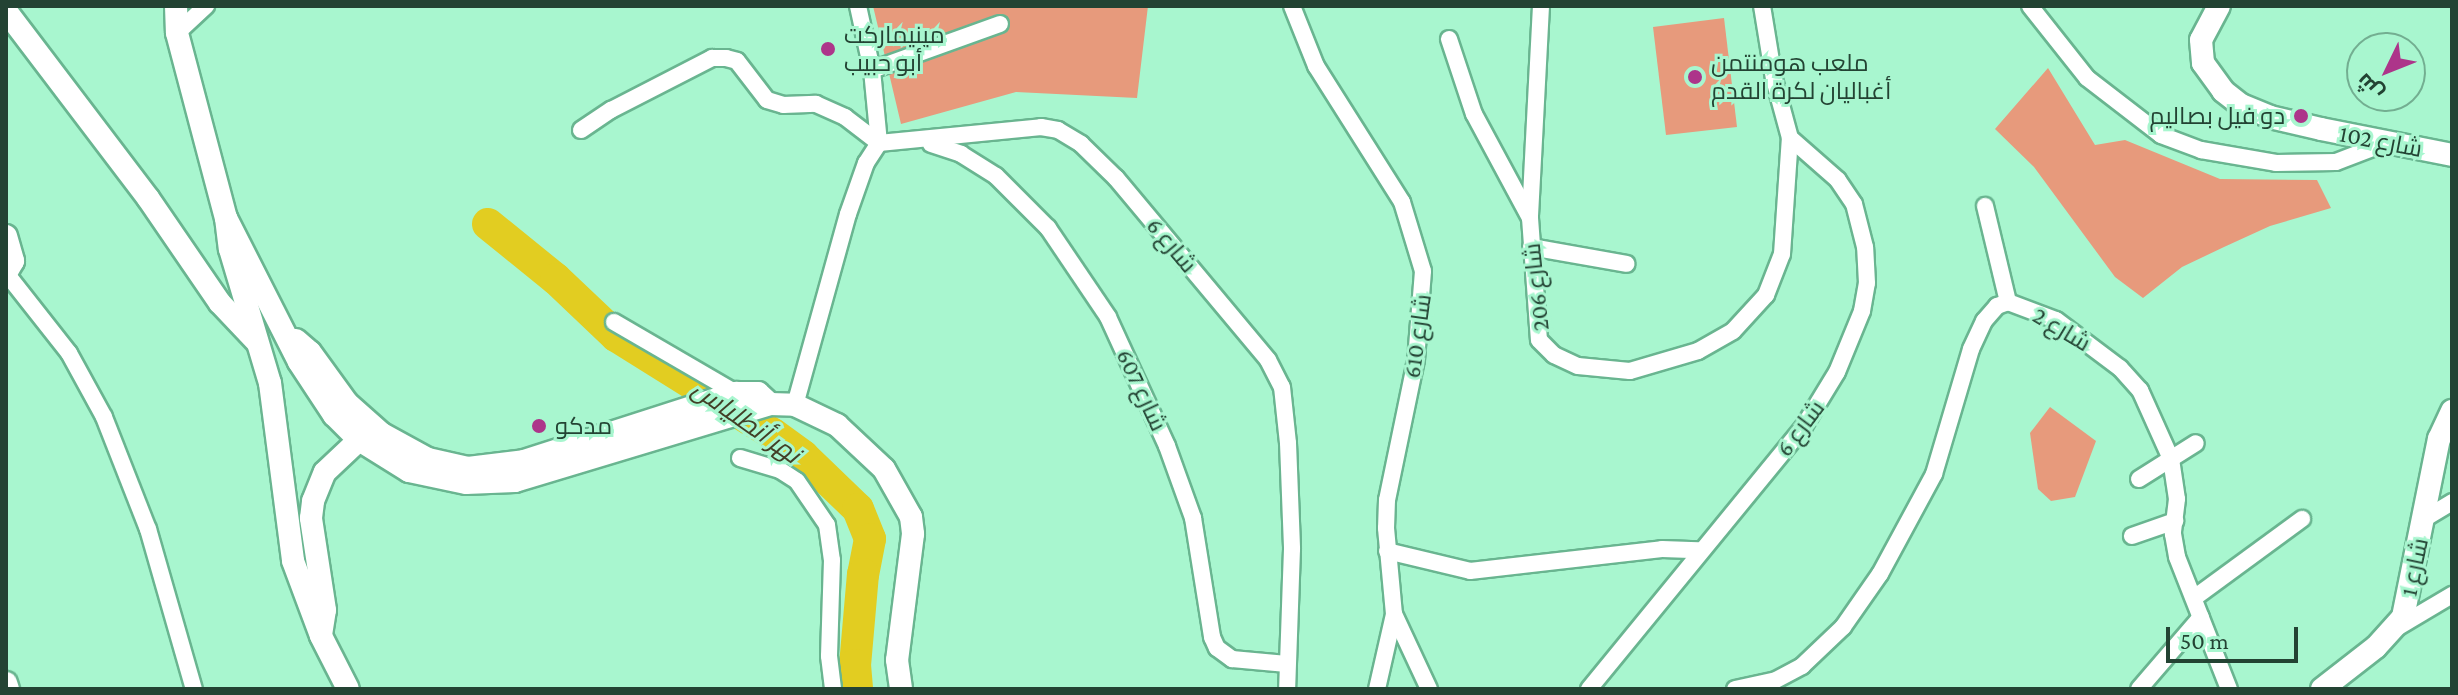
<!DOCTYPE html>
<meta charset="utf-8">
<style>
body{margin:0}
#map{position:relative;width:2458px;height:695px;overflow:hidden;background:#a8f6cf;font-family:"Crimson Pro",Cairo,serif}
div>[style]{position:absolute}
.green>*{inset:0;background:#e79a7c}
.river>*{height:32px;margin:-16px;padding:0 16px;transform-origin:16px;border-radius:16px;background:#e2cd21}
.roads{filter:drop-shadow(2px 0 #69b590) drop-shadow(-2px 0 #69b590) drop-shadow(0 2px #69b590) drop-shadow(0 -2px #69b590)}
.street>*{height:16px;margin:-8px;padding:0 8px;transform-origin:8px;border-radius:8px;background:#fff}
.secondary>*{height:22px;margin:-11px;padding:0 11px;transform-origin:11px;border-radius:11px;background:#fff}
.dots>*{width:22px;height:22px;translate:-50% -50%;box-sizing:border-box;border:4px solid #a8f6cf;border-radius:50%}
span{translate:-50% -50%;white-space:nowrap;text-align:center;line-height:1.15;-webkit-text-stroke:6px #a8f6cf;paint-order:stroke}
.poi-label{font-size:24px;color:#234333}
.left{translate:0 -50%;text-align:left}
.right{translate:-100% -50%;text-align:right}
.street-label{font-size:24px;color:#234333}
.water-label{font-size:26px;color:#423f26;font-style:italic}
.frame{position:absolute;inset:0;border:8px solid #234333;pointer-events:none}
.north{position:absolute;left:2346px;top:32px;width:80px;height:80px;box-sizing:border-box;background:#a8f6cf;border:2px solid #73ae91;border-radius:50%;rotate:227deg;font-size:22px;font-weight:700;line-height:32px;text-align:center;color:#234333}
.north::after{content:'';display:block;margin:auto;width:28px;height:36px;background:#ad358a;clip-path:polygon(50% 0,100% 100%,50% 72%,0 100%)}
.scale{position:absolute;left:2166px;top:627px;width:132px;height:36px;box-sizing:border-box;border:4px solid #234333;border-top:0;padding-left:10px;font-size:24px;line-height:28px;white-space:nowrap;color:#234333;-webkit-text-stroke:6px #a8f6cf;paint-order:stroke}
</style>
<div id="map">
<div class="green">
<i style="clip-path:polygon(873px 6px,1148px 6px,1137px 98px,1016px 92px,901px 124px)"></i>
<i style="clip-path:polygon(1724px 18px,1737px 127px,1666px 135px,1653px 27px)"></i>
<i style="clip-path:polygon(2048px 68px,2095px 145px,2125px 140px,2220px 179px,2317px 180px,2331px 208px,2270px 226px,2224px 247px,2182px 267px,2143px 298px,2115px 277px,2034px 167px,1995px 129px)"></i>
<i style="clip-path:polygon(2050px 407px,2096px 441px,2075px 497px,2051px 501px,2038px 489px,2030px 433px)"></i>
</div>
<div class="river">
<i style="left:488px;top:224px;width:87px;rotate:39deg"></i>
<i style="left:556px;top:279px;width:83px;rotate:43.5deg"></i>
<i style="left:616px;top:336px;width:185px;rotate:32deg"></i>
<i style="left:773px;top:434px;width:37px;rotate:36deg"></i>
<i style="left:803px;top:456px;width:76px;rotate:43.9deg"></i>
<i style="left:858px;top:509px;width:32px;rotate:68deg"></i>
<i style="left:870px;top:539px;width:36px;rotate:101deg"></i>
<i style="left:863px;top:574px;width:91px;rotate:95deg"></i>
<i style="left:855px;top:665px;width:24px;rotate:85deg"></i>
</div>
<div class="roads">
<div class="street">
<i style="left:858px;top:6px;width:66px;rotate:77.7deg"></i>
<i style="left:872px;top:70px;width:73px;rotate:84.5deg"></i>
<i style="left:1292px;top:6px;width:65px;rotate:68.2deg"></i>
<i style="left:1316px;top:66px;width:161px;rotate:57.7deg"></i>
<i style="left:1402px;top:202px;width:72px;rotate:73.1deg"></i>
<i style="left:1423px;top:271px;width:89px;rotate:94.5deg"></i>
<i style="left:1416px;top:360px;width:143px;rotate:101.7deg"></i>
<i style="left:1387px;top:500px;width:28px;rotate:92deg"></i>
<i style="left:1386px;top:528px;width:86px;rotate:84.7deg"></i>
<i style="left:1394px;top:614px;width:83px;rotate:65deg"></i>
<i style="left:1541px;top:6px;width:212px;rotate:93deg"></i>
<i style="left:1530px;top:218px;width:122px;rotate:85.8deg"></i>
<i style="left:1539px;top:340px;width:21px;rotate:45deg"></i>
<i style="left:1554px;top:355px;width:26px;rotate:25deg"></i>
<i style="left:1578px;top:366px;width:52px;rotate:5.5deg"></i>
<i style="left:1630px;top:371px;width:71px;rotate:-16.4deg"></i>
<i style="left:1698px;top:351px;width:40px;rotate:-29.7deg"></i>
<i style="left:1733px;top:331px;width:49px;rotate:-47.5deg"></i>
<i style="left:1766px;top:295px;width:44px;rotate:-68.7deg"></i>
<i style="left:1782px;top:254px;width:116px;rotate:-86.1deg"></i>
<i style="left:1790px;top:138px;width:61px;rotate:-105.2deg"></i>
<i style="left:1774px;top:79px;width:74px;rotate:-99.3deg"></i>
<i style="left:2030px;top:6px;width:92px;rotate:51.6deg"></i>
<i style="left:2087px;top:78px;width:93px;rotate:37.6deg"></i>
<i style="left:2161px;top:135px;width:43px;rotate:20.6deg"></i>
<i style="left:2201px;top:150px;width:76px;rotate:9.8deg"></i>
<i style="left:2276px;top:163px;width:60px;rotate:-1deg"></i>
<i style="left:2336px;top:162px;width:56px;rotate:-21deg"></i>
<i style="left:177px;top:33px;width:40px;rotate:-43deg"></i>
<i style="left:1449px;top:39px;width:79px;rotate:71.6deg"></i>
<i style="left:1474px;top:114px;width:118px;rotate:61.7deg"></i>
<i style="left:872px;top:70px;width:136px;rotate:-19.8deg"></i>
<i style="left:581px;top:130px;width:36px;rotate:-34deg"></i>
<i style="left:611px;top:110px;width:114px;rotate:-27.2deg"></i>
<i style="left:712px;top:58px;width:14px"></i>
<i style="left:726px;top:58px;width:11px;rotate:15deg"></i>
<i style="left:737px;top:61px;width:49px;rotate:52.4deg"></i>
<i style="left:767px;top:100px;width:17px;rotate:17deg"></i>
<i style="left:783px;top:105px;width:33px;rotate:-2deg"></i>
<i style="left:816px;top:104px;width:32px;rotate:24deg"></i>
<i style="left:845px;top:117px;width:43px;rotate:37.4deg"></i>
<i style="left:879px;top:143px;width:163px;rotate:-5.6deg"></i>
<i style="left:1041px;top:127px;width:17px;rotate:10deg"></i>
<i style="left:1058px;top:130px;width:27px;rotate:31deg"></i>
<i style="left:1081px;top:144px;width:49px;rotate:44.2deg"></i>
<i style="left:1116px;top:178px;width:237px;rotate:50.1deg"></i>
<i style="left:1268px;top:360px;width:30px;rotate:63deg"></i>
<i style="left:1282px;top:387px;width:56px;rotate:83.9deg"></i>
<i style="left:1288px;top:443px;width:106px;rotate:87.8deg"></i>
<i style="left:1292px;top:549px;width:140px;rotate:92deg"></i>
<i style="left:931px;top:144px;width:32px;rotate:18deg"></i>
<i style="left:961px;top:154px;width:41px;rotate:32.2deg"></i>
<i style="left:996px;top:176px;width:74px;rotate:45deg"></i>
<i style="left:1048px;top:228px;width:107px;rotate:56deg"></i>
<i style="left:1108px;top:317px;width:142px;rotate:65.4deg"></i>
<i style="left:1167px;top:446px;width:77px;rotate:70.1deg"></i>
<i style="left:1193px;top:518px;width:121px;rotate:80.9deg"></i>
<i style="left:1212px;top:637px;width:12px;rotate:66deg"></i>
<i style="left:1217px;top:648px;width:19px;rotate:36deg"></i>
<i style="left:1232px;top:659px;width:55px;rotate:5.2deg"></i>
<i style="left:1985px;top:206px;width:99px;rotate:76.5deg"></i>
<i style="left:1531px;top:247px;width:97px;rotate:10deg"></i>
<i style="left:6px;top:273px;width:102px;rotate:51.8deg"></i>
<i style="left:69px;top:353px;width:73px;rotate:61.3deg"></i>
<i style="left:104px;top:417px;width:120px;rotate:68.6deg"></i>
<i style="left:148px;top:529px;width:166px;rotate:74deg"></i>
<i style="left:614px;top:322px;width:141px;rotate:30.2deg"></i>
<i style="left:795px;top:405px;width:198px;rotate:-74.5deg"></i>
<i style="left:848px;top:214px;width:54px;rotate:-70.6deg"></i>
<i style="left:866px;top:163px;width:24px;rotate:-57deg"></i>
<i style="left:740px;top:458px;width:42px;rotate:16.7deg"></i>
<i style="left:780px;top:470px;width:20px;rotate:33deg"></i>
<i style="left:797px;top:481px;width:53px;rotate:55.7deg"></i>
<i style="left:827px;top:525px;width:35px;rotate:82deg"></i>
<i style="left:832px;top:560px;width:96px;rotate:91.8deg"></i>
<i style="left:829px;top:656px;width:33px;rotate:83deg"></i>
<i style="left:2139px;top:479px;width:67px;rotate:-32.3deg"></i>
<i style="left:2424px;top:519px;width:33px;rotate:-31deg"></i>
<i style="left:2132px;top:536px;width:46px;rotate:-19.2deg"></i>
<i style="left:1387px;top:551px;width:85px;rotate:13.5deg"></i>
<i style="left:1470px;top:571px;width:193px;rotate:-6.5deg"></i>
<i style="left:1662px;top:549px;width:36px;rotate:2deg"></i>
<i style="left:2194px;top:598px;width:134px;rotate:-36.2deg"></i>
<i style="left:2398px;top:627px;width:63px;rotate:-30.7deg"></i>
<i style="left:1377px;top:689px;width:77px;rotate:-77.2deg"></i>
<i style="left:1589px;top:689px;width:340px;rotate:-50.7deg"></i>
<i style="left:1804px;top:426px;width:63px;rotate:-58.6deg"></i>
<i style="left:1837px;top:372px;width:66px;rotate:-67.7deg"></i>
<i style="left:1862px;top:311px;width:28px;rotate:-80deg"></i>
<i style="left:1867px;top:283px;width:36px;rotate:-93deg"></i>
<i style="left:1865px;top:247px;width:44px;rotate:-104.3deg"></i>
<i style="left:1854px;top:204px;width:29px;rotate:-124deg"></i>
<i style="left:1838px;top:180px;width:64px;rotate:-138.8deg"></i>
<i style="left:1735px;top:689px;width:40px;rotate:-12deg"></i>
<i style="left:1774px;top:681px;width:32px;rotate:-28deg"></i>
<i style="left:1802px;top:666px;width:57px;rotate:-43.6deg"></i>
<i style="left:1843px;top:627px;width:65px;rotate:-55.1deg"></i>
<i style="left:1880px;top:574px;width:114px;rotate:-61.6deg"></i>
<i style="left:1934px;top:474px;width:130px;rotate:-73.5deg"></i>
<i style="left:1971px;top:349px;width:31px;rotate:-65deg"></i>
<i style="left:1984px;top:321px;width:20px;rotate:-49deg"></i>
<i style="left:1997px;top:306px;width:12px;rotate:-20deg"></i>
<i style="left:2008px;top:302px;width:51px;rotate:20.6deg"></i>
<i style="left:2056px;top:320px;width:80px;rotate:36.9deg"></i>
<i style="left:2120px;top:368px;width:30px;rotate:48deg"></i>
<i style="left:2140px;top:390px;width:76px;rotate:65.8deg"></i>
<i style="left:2171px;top:459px;width:40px;rotate:81.5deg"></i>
<i style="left:2177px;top:499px;width:35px;rotate:97deg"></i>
<i style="left:2173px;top:534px;width:23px;rotate:80deg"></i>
<i style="left:2177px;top:557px;width:142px;rotate:68.5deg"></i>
<i style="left:2139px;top:689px;width:95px;rotate:-49.3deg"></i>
</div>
<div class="secondary">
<i style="left:176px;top:6px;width:27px;rotate:88deg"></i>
<i style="left:177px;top:33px;width:191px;rotate:75.2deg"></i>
<i style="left:226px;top:218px;width:31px;rotate:83deg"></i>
<i style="left:230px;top:249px;width:140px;rotate:73.4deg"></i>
<i style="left:270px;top:383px;width:179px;rotate:82.6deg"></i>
<i style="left:293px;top:561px;width:80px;rotate:69.5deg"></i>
<i style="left:321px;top:636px;width:59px;rotate:63deg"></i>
<i style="left:2219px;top:6px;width:38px;rotate:118deg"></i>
<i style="left:2201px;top:40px;width:23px;rotate:85deg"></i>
<i style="left:2203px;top:63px;width:34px;rotate:54deg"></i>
<i style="left:2223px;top:91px;width:23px;rotate:38deg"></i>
<i style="left:2241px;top:105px;width:31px;rotate:22deg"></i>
<i style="left:2270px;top:117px;width:52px;rotate:13.2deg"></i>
<i style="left:2321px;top:129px;width:134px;rotate:11.2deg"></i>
<i style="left:6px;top:11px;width:235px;rotate:52.8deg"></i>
<i style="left:148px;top:198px;width:127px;rotate:55.6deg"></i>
<i style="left:220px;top:303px;width:54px;rotate:46.5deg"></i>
<i style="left:226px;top:218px;width:161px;rotate:63.1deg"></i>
<i style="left:299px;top:362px;width:64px;rotate:56.6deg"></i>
<i style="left:334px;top:415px;width:35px;rotate:45deg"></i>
<i style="left:359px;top:440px;width:59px;rotate:31.8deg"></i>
<i style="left:409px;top:471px;width:58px;rotate:11.9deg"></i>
<i style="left:466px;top:483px;width:49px;rotate:-2.3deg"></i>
<i style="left:515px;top:481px;width:266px;rotate:-16.8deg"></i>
<i style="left:770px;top:404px;width:25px;rotate:2deg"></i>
<i style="left:795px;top:405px;width:47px;rotate:25.5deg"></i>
<i style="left:837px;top:425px;width:64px;rotate:43.1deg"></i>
<i style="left:884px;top:469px;width:55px;rotate:60.6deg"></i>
<i style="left:911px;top:517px;width:17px;rotate:83deg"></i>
<i style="left:913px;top:534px;width:127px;rotate:97.2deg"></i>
<i style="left:897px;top:660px;width:29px;rotate:82deg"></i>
<i style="left:6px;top:236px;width:26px;rotate:74deg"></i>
<i style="left:13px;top:261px;width:14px;rotate:120deg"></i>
<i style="left:296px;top:340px;width:18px;rotate:41deg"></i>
<i style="left:310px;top:352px;width:63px;rotate:54deg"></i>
<i style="left:347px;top:403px;width:47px;rotate:41.5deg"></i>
<i style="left:382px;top:434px;width:52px;rotate:28.5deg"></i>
<i style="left:428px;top:459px;width:41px;rotate:12.7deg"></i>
<i style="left:468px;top:468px;width:56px;rotate:-7.1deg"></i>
<i style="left:524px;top:461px;width:223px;rotate:-17.8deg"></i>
<i style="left:736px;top:393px;width:22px"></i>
<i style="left:758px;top:393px;width:16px;rotate:43deg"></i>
<i style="left:321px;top:635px;width:25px;rotate:-81deg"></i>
<i style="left:325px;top:610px;width:93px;rotate:-98.7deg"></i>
<i style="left:311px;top:518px;width:17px;rotate:-83deg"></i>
<i style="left:313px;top:501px;width:31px;rotate:-68deg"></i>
<i style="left:325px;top:472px;width:47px;rotate:-43.3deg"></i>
<i style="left:6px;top:683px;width:6px;rotate:72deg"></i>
<i style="left:2322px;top:689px;width:68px;rotate:-37.9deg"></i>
<i style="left:2376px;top:647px;width:40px;rotate:-48deg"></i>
<i style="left:2403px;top:617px;width:182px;rotate:-78.6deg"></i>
<i style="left:2439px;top:439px;width:31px;rotate:-65deg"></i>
</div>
</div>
<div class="dots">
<i style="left:828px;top:49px;background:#ad358a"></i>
<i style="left:1695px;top:77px;background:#ad358a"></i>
<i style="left:2301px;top:116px;background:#ad358a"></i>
<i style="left:539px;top:426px;background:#ad358a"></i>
</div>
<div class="poi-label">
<span class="left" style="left:844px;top:49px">مينيماركت<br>أبو حبيب</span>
<span class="left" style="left:1711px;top:77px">ملعب هومنتمن<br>أغباليان لكرة القدم</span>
<span class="right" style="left:2285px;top:116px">دو فيل بصاليم</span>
<span class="left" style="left:555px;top:426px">مدكو</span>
</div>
<div class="street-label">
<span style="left:2381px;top:141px;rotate:11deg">شارع 102</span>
<span style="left:1172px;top:245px;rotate:50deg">شارع 6</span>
<span style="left:1536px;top:287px;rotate:-96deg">شارع 206</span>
<span style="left:2062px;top:329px;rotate:31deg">شارع 2</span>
<span style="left:1417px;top:336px;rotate:-82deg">شارع 610</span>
<span style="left:1142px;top:390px;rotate:65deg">شارع 607</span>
<span style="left:1800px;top:428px;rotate:-53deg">شارع 6</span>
<span style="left:2414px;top:567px;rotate:-78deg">شارع 1</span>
</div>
<div class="water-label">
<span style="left:746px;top:422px;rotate:35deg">نهر أنطلياس</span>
</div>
<div class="frame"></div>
<div class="north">ش</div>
<div class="scale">50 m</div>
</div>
